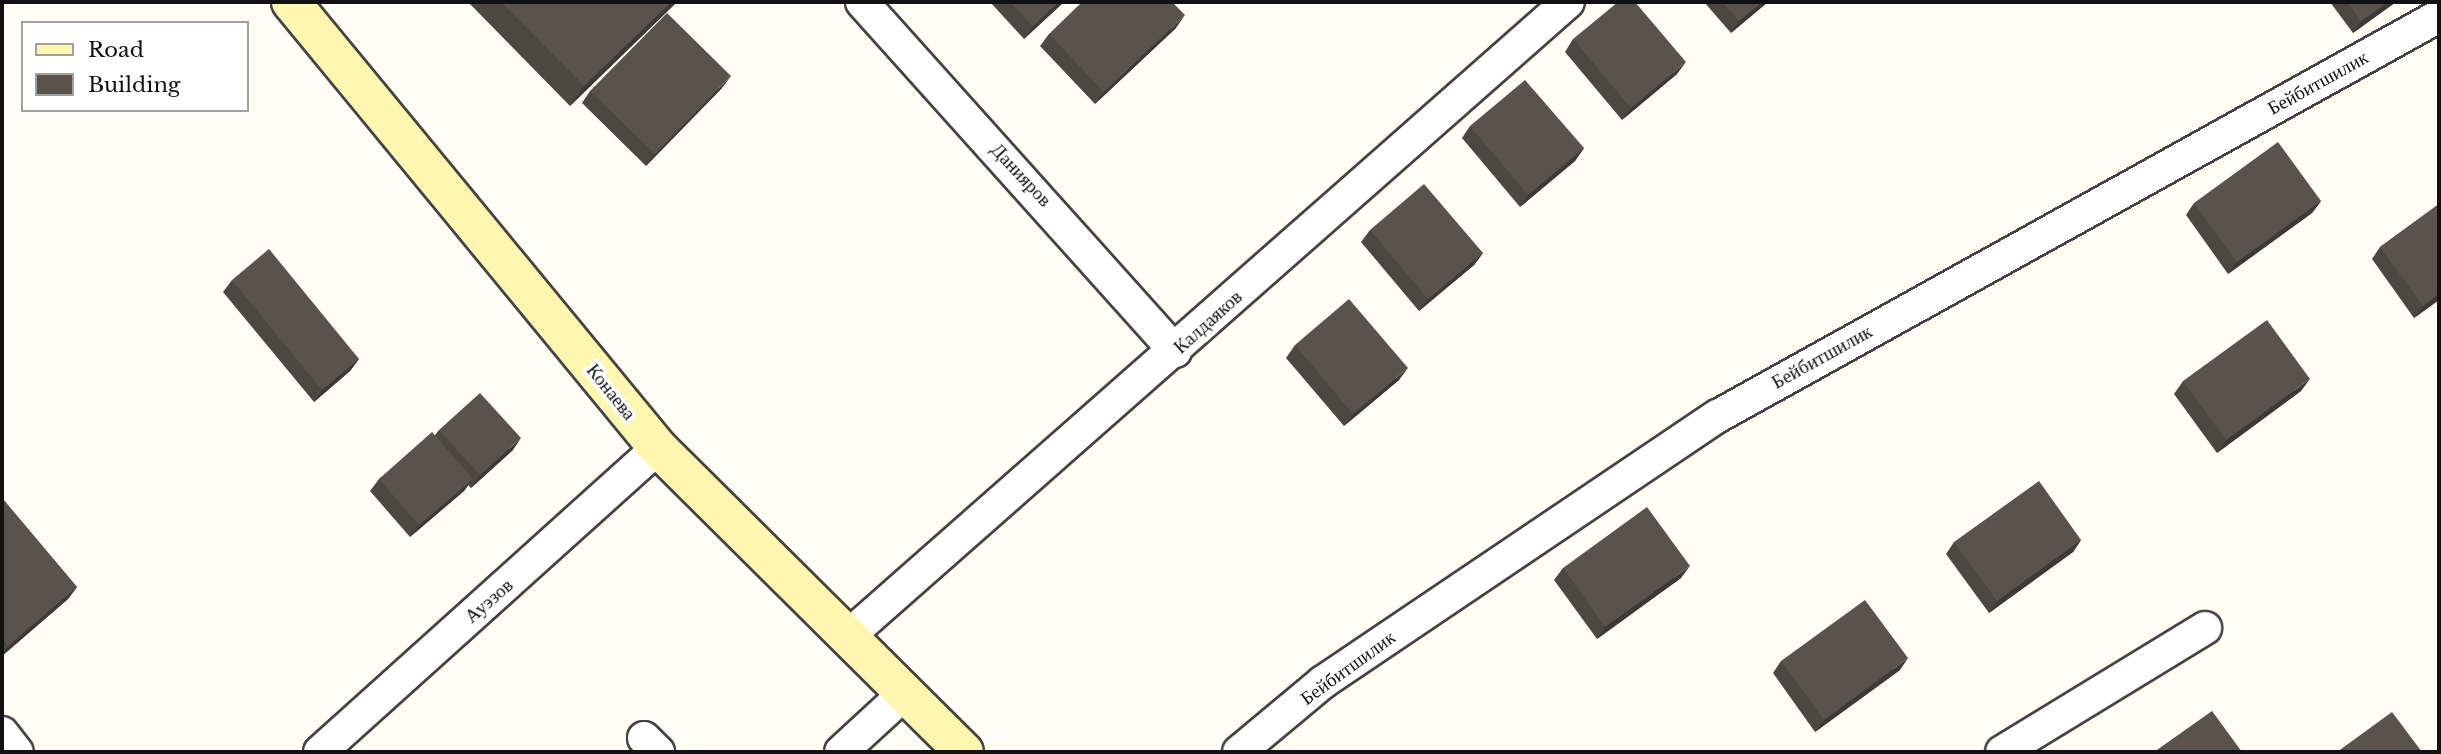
<!DOCTYPE html>
<meta charset="utf-8">
<style>
body{margin:0}
#map{position:relative;width:2441px;height:754px;overflow:hidden;background:#fffdf5;font-family:"Libre Baskerville",serif}
div>[style]{position:absolute}
.roads{filter:drop-shadow(2px 0 #444) drop-shadow(-2px 0 #444) drop-shadow(0 2px #444) drop-shadow(0 -2px #444)}
.minor>*{height:32px;margin:-16px;padding:0 16px;transform-origin:16px;border-radius:16px;background:#fff}
.secondary>*{height:38px;margin:-19px;padding:0 19px;transform-origin:19px;border-radius:19px;background:#fff6b0}
.wall>*{inset:0;background:#4d4742}
.shaded-wall>*{inset:0;background:#3f3936}
.building>*{inset:0;background:#5a524d}
span{translate:-50% -50%;white-space:nowrap;text-align:center;line-height:1.15;-webkit-text-stroke:7px #fff;paint-order:stroke}
.street-label{font-size:19px;color:#111}
.frame{position:absolute;inset:0;border:4px solid #111;pointer-events:none}
.legend{position:absolute;left:21px;top:21px;width:228px;height:91px;box-sizing:border-box;background:#fff;border:2px solid #a0a0a0;margin:0;padding:9px 12px;list-style:none;font-size:21px;color:#111}
.legend li{display:flex;align-items:center;gap:14px;height:35px}
.legend b{width:35px;border:2px solid #a0a0a0}
</style>
<div id="map">
<div class="roads">
<div class="minor">
<i style="left:862px;top:2px;width:469px;rotate:48.1deg"></i>
<i style="left:846px;top:638px;width:962px;rotate:-41.38deg"></i>
<i style="left:2px;top:733px;width:24px;rotate:52deg"></i>
<i style="left:644px;top:738px;width:20px;rotate:45deg"></i>
<i style="left:320px;top:752px;width:455px;rotate:-42deg"></i>
<i style="left:841px;top:752px;width:84px;rotate:-42.6deg"></i>
<i style="left:1239px;top:752px;width:109px;rotate:-39.8deg"></i>
<i style="left:1323px;top:682px;width:476px;rotate:-34deg"></i>
<i style="left:1718px;top:416px;width:825px;rotate:-29.02deg"></i>
<i style="left:2002px;top:752px;width:238px;rotate:-31.4deg"></i>
</div>
<div class="secondary">
<i style="left:291px;top:2px;width:578px;rotate:50.55deg"></i>
<i style="left:658px;top:448px;width:431px;rotate:44.8deg"></i>
</div>
</div>
<div class="wall">
<i style="clip-path:polygon(468px 2px,677px 2px,570px 106px)"></i>
<i style="clip-path:polygon(990px 2px,1064px 2px,1024px 39px)"></i>
<i style="clip-path:polygon(1704px 2px,1768px 2px,1731px 33px)"></i>
<i style="clip-path:polygon(2330px 2px,2396px 2px,2353px 33px)"></i>
<i style="clip-path:polygon(1176px 28px,1095px 104px,1040px 46px,1049px 34px)"></i>
<i style="clip-path:polygon(1573px 39px,1677px 74px,1622px 120px,1565px 52px)"></i>
<i style="clip-path:polygon(722px 88px,646px 166px,582px 103px,590px 91px)"></i>
<i style="clip-path:polygon(1470px 126px,1584px 148px,1575px 161px,1520px 207px,1462px 138px)"></i>
<i style="clip-path:polygon(2321px 201px,2312px 213px,2228px 274px,2186px 215px,2194px 203px)"></i>
<i style="clip-path:polygon(2439px 204px,2439px 300px,2414px 318px,2372px 259px,2380px 247px)"></i>
<i style="clip-path:polygon(1370px 230px,1483px 253px,1474px 265px,1419px 311px,1361px 242px)"></i>
<i style="clip-path:polygon(232px 280px,359px 359px,350px 371px,314px 402px,223px 292px)"></i>
<i style="clip-path:polygon(1295px 345px,1399px 380px,1344px 426px,1286px 358px)"></i>
<i style="clip-path:polygon(2183px 381px,2301px 391px,2217px 453px,2174px 394px)"></i>
<i style="clip-path:polygon(439px 430px,513px 450px,471px 488px,468px 485px,464px 491px,410px 537px,370px 491px,379px 479px,435px 435px)"></i>
<i style="clip-path:polygon(2px 498px,77px 587px,68px 599px,2px 656px)"></i>
<i style="clip-path:polygon(2081px 540px,2073px 552px,1989px 613px,1946px 554px,1954px 542px)"></i>
<i style="clip-path:polygon(1563px 568px,1681px 578px,1597px 639px,1554px 580px)"></i>
<i style="clip-path:polygon(1781px 661px,1900px 670px,1815px 732px,1773px 673px)"></i>
</div>
<div class="shaded-wall">
<i style="clip-path:polygon(671px 2px,677px 2px,570px 106px,584px 86px)"></i>
<i style="clip-path:polygon(1059px 2px,1064px 2px,1024px 39px,1033px 26px)"></i>
<i style="clip-path:polygon(1762px 2px,1768px 2px,1731px 33px,1739px 21px)"></i>
<i style="clip-path:polygon(2388px 2px,2396px 2px,2353px 33px,2361px 21px)"></i>
<i style="clip-path:polygon(1185px 15px,1176px 28px,1095px 104px,1104px 92px)"></i>
<i style="clip-path:polygon(1686px 62px,1677px 74px,1622px 120px,1631px 108px)"></i>
<i style="clip-path:polygon(731px 76px,722px 88px,646px 166px,655px 154px)"></i>
<i style="clip-path:polygon(1584px 148px,1575px 161px,1520px 207px,1528px 195px)"></i>
<i style="clip-path:polygon(2321px 201px,2312px 213px,2228px 274px,2237px 262px)"></i>
<i style="clip-path:polygon(1483px 253px,1474px 265px,1419px 311px,1428px 299px)"></i>
<i style="clip-path:polygon(2439px 294px,2439px 300px,2414px 318px,2423px 306px)"></i>
<i style="clip-path:polygon(359px 359px,350px 371px,314px 402px,322px 390px)"></i>
<i style="clip-path:polygon(1408px 368px,1399px 380px,1344px 426px,1353px 414px)"></i>
<i style="clip-path:polygon(2310px 379px,2301px 391px,2217px 453px,2226px 440px)"></i>
<i style="clip-path:polygon(521px 438px,513px 450px,471px 488px,480px 475px)"></i>
<i style="clip-path:polygon(473px 479px,464px 491px,410px 537px,419px 525px)"></i>
<i style="clip-path:polygon(2081px 540px,2073px 552px,1989px 613px,1997px 601px)"></i>
<i style="clip-path:polygon(1690px 566px,1681px 578px,1597px 639px,1605px 627px)"></i>
<i style="clip-path:polygon(77px 587px,68px 599px,2px 656px,8px 646px)"></i>
<i style="clip-path:polygon(1908px 658px,1900px 670px,1815px 732px,1824px 720px)"></i>
</div>
<div class="building">
<i style="clip-path:polygon(501px 2px,671px 2px,584px 86px)"></i>
<i style="clip-path:polygon(1010px 2px,1059px 2px,1033px 26px)"></i>
<i style="clip-path:polygon(1082px 2px,1172px 2px,1185px 15px,1104px 92px,1049px 34px)"></i>
<i style="clip-path:polygon(1618px 2px,1635px 2px,1686px 62px,1631px 108px,1573px 39px)"></i>
<i style="clip-path:polygon(1723px 2px,1762px 2px,1739px 21px)"></i>
<i style="clip-path:polygon(2348px 2px,2388px 2px,2361px 21px)"></i>
<i style="clip-path:polygon(667px 13px,731px 76px,655px 154px,590px 91px)"></i>
<i style="clip-path:polygon(1525px 80px,1584px 148px,1528px 195px,1470px 126px)"></i>
<i style="clip-path:polygon(2278px 142px,2321px 201px,2237px 262px,2194px 203px)"></i>
<i style="clip-path:polygon(1424px 184px,1483px 253px,1428px 299px,1370px 230px)"></i>
<i style="clip-path:polygon(2439px 204px,2439px 294px,2423px 306px,2380px 247px)"></i>
<i style="clip-path:polygon(269px 249px,359px 359px,322px 390px,232px 280px)"></i>
<i style="clip-path:polygon(1349px 299px,1408px 368px,1353px 414px,1295px 345px)"></i>
<i style="clip-path:polygon(2267px 320px,2310px 379px,2226px 440px,2183px 381px)"></i>
<i style="clip-path:polygon(480px 393px,521px 438px,480px 475px,439px 430px)"></i>
<i style="clip-path:polygon(432px 432px,473px 479px,419px 525px,379px 479px)"></i>
<i style="clip-path:polygon(2039px 481px,2081px 540px,1997px 601px,1954px 542px)"></i>
<i style="clip-path:polygon(2px 498px,77px 587px,8px 646px,2px 639px)"></i>
<i style="clip-path:polygon(1647px 507px,1690px 566px,1605px 627px,1563px 568px)"></i>
<i style="clip-path:polygon(1865px 600px,1908px 658px,1824px 720px,1781px 661px)"></i>
<i style="clip-path:polygon(2212px 711px,2242px 752px,2154px 752px)"></i>
<i style="clip-path:polygon(2392px 712px,2422px 752px,2337px 752px)"></i>
</div>
<div class="street-label">
<span style="left:2318px;top:83px;rotate:-29deg">Бейбитшилик</span>
<span style="left:1021px;top:175px;rotate:47deg">Данияров</span>
<span style="left:1208px;top:322px;rotate:-42deg">Калдаяков</span>
<span style="left:1822px;top:357px;rotate:-29deg">Бейбитшилик</span>
<span style="left:611px;top:392px;rotate:51deg">Конаева</span>
<span style="left:489px;top:601px;rotate:-41deg">Ауэзов</span>
<span style="left:1348px;top:668px;rotate:-36deg">Бейбитшилик</span>
</div>
<div class="frame"></div>
<ul class="legend">
<li><b style="height:9px;background:#fff6b0"></b>Road</li>
<li><b style="height:19px;background:#5a524d"></b>Building</li>
</ul>
</div>
